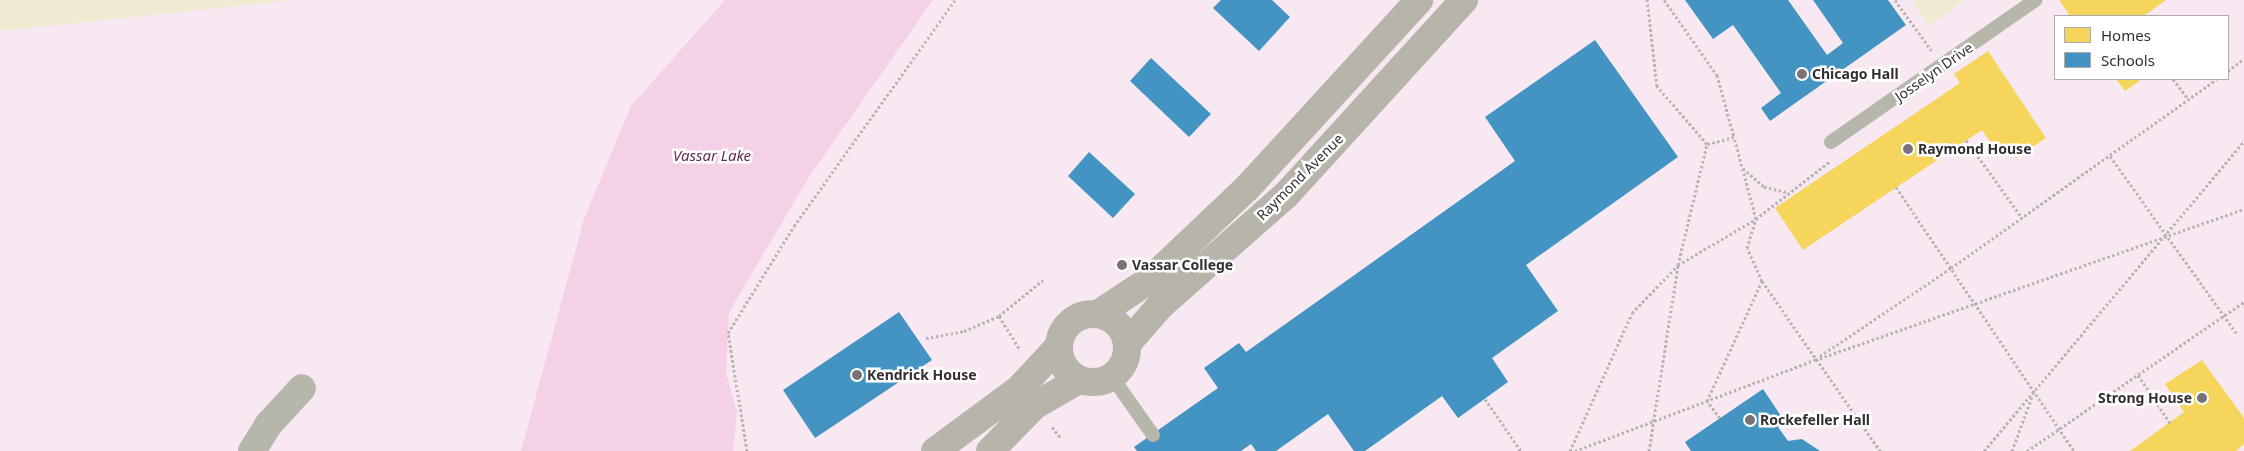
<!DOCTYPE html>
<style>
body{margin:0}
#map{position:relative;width:2244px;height:451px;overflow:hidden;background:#faf2f6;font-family:"Noto Sans",sans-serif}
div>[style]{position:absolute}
.built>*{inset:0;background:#f8e8f2}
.green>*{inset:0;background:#efebd3}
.water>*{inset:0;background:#f4d1e7}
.homes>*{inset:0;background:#f6d55c}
.schools>*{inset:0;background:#4393c3}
.path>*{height:3px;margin-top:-1.5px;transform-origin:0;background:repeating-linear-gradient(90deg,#b9b6b2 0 2.5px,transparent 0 5px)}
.service>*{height:14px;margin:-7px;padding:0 7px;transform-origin:7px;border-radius:7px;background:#b7b6aa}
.minor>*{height:28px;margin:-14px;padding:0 14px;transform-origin:14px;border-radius:14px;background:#b7b6aa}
.secondary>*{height:28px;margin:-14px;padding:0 14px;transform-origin:14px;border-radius:14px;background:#b7b5a9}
.secondary>.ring{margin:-14px;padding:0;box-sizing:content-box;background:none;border:28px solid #b7b5a9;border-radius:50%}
.dots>*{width:14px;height:14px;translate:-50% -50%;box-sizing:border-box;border:2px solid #fff;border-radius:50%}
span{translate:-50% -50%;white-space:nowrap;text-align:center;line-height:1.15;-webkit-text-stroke:5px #fff;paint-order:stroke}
.street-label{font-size:14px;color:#342e32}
.poi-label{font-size:14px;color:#342e32;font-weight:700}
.left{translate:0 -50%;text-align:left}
.right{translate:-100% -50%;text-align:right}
.water-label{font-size:15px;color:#642c54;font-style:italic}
.legend{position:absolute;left:2054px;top:15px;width:175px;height:65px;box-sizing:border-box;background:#fff;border:1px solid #aeabad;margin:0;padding:6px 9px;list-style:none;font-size:15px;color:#342e32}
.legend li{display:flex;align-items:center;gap:10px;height:25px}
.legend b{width:25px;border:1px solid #aeabad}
</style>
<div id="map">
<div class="built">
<i style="clip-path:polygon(evenodd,0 0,2244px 0,2244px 451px,0 451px,0 0,2055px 16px,2228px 16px,2228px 79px,2055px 79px,2055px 16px)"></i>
</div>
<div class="green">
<i style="clip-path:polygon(0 0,293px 0,0 31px)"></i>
<i style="clip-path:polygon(1912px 0,1965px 0,1929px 26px)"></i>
</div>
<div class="water">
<i style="clip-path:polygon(725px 0,933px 0,809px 177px,729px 312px,726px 373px,737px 412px,733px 451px,521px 451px,584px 219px,631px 106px)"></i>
</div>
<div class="homes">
<i style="clip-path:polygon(2059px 0,2166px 0,2144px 16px,2070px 16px)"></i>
<i style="clip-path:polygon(1988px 51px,2046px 138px,2016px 158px,2007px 145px,1997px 152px,1982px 130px,1803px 250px,1775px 208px,1960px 83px,1954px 74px)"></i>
<i style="clip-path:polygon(2116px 79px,2142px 79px,2125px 91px)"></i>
<i style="clip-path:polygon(2202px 360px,2244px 418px,2244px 444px,2236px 451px,2130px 451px,2184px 412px,2165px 384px)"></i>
</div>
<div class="schools">
<i style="clip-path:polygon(1221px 0,1272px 0,1290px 17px,1259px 51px,1213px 8px)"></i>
<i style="clip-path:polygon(1685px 0,1788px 0,1827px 55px,1843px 43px,1813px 0,1888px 0,1906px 25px,1770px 121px,1761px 108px,1781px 93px,1733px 25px,1713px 39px)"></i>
<i style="clip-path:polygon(1595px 40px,1678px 157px,1526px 265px,1558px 311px,1492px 358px,1508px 382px,1458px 418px,1442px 396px,1365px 451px,1354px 451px,1328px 414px,1276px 451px,1256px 451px,1251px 444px,1241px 451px,1137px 451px,1134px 447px,1218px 388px,1204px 368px,1239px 343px,1246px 352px,1515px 161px,1485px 117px)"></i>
<i style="clip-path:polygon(1151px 58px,1211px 114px,1189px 137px,1130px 81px)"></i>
<i style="clip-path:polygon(1089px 152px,1135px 194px,1113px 218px,1068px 176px)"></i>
<i style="clip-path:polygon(899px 312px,932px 360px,815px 438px,783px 390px)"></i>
<i style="clip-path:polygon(1763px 389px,1785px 422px,1778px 427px,1788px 441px,1802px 439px,1820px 451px,1691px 451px,1685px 442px)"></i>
</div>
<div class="path">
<i style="left:1664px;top:0;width:92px;rotate:54.8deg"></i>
<i style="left:1717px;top:75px;width:64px;rotate:74.7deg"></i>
<i style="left:1895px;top:0;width:62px;rotate:54.2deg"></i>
<i style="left:2228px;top:71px;width:20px;rotate:-37deg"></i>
<i style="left:2173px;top:79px;width:25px;rotate:53deg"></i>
<i style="left:1966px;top:140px;width:96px;rotate:54.3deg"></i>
<i style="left:2110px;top:156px;width:219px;rotate:54.5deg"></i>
<i style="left:1743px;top:168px;width:28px;rotate:42deg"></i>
<i style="left:1764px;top:187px;width:25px;rotate:12deg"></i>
<i style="left:1896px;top:187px;width:318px;rotate:56deg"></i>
<i style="left:1762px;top:281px;width:36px;rotate:-114deg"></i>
<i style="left:1747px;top:248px;width:30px;rotate:-73deg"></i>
<i style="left:1756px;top:219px;width:93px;rotate:-38deg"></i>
<i style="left:999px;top:316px;width:57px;rotate:-39.3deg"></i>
<i style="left:926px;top:338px;width:39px;rotate:-10deg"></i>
<i style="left:964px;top:331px;width:38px;rotate:-23deg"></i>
<i style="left:999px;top:316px;width:39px;rotate:58deg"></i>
<i style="left:1820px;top:356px;width:158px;rotate:-33.9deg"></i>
<i style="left:1951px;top:268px;width:326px;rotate:-35.4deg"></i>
<i style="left:2138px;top:375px;width:58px;rotate:56.3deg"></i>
<i style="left:1485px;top:399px;width:63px;rotate:55.3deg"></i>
<i style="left:1720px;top:418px;width:21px;rotate:-127deg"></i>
<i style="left:1707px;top:401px;width:132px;rotate:-65.4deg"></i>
<i style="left:1762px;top:281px;width:207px;rotate:55.2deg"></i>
<i style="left:1052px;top:427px;width:14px;rotate:51deg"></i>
<i style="left:747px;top:451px;width:120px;rotate:-99.1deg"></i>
<i style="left:728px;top:333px;width:126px;rotate:-58.3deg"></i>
<i style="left:794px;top:226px;width:277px;rotate:-54.5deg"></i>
<i style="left:1570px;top:451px;width:151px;rotate:-65.8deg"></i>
<i style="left:1632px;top:313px;width:66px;rotate:-46.2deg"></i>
<i style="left:1678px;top:265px;width:124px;rotate:-76.5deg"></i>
<i style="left:1707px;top:144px;width:77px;rotate:-130.8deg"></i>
<i style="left:1657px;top:86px;width:87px;rotate:-96.6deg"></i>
<i style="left:1575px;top:451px;width:257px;rotate:-20.8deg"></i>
<i style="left:1815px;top:360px;width:455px;rotate:-19.4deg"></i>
<i style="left:1649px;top:451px;width:188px;rotate:-81.1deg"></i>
<i style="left:1678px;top:265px;width:91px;rotate:-30.5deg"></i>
<i style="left:1756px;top:219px;width:85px;rotate:-105deg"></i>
<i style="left:1734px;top:137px;width:28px;rotate:165deg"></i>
<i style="left:1984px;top:451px;width:405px;rotate:-50deg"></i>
<i style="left:2012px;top:451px;width:61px;rotate:-69.8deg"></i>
<i style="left:2027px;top:451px;width:263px;rotate:-34.5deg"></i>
</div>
<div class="service">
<i style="left:1831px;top:142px;width:249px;rotate:-34.8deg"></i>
<i style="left:1112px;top:377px;width:71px;rotate:54.7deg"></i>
</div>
<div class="minor">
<i style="left:252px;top:451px;width:31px;rotate:-58deg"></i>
<i style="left:268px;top:425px;width:50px;rotate:-47.4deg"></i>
</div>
<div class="secondary">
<i class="ring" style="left:1059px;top:314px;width:40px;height:40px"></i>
<i style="left:1098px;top:314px;width:64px;rotate:-33.4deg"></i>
<i style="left:1151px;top:279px;width:132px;rotate:-43.5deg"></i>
<i style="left:1247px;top:188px;width:255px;rotate:-47.5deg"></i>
<i style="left:1127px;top:344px;width:50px;rotate:-49deg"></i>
<i style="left:1160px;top:306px;width:168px;rotate:-41.4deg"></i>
<i style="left:1286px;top:195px;width:264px;rotate:-47.6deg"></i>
<i style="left:935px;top:451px;width:104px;rotate:-36.4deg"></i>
<i style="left:1019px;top:389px;width:57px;rotate:-47.1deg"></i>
<i style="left:990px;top:451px;width:63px;rotate:-45.6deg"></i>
<i style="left:1034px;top:406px;width:52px;rotate:-30deg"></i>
</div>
<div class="dots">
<i style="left:1802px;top:74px;background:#797377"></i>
<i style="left:1908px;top:149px;background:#797377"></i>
<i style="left:1122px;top:265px;background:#797377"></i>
<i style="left:857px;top:375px;background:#797377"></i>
<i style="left:2202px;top:398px;background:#797377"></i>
<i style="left:1750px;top:420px;background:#797377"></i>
</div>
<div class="street-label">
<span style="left:1934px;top:72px;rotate:-35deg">Josselyn Drive</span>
<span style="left:1300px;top:177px;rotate:-45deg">Raymond Avenue</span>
</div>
<div class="poi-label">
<span class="left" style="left:1812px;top:74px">Chicago Hall</span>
<span class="left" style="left:1918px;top:149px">Raymond House</span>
<span class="left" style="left:1132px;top:265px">Vassar College</span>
<span class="left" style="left:867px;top:375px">Kendrick House</span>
<span class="right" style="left:2192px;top:398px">Strong House</span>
<span class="left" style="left:1760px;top:420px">Rockefeller Hall</span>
</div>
<div class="water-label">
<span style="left:712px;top:156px">Vassar Lake</span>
</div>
<ul class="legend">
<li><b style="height:14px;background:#f6d55c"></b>Homes</li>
<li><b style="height:14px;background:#4393c3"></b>Schools</li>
</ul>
</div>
